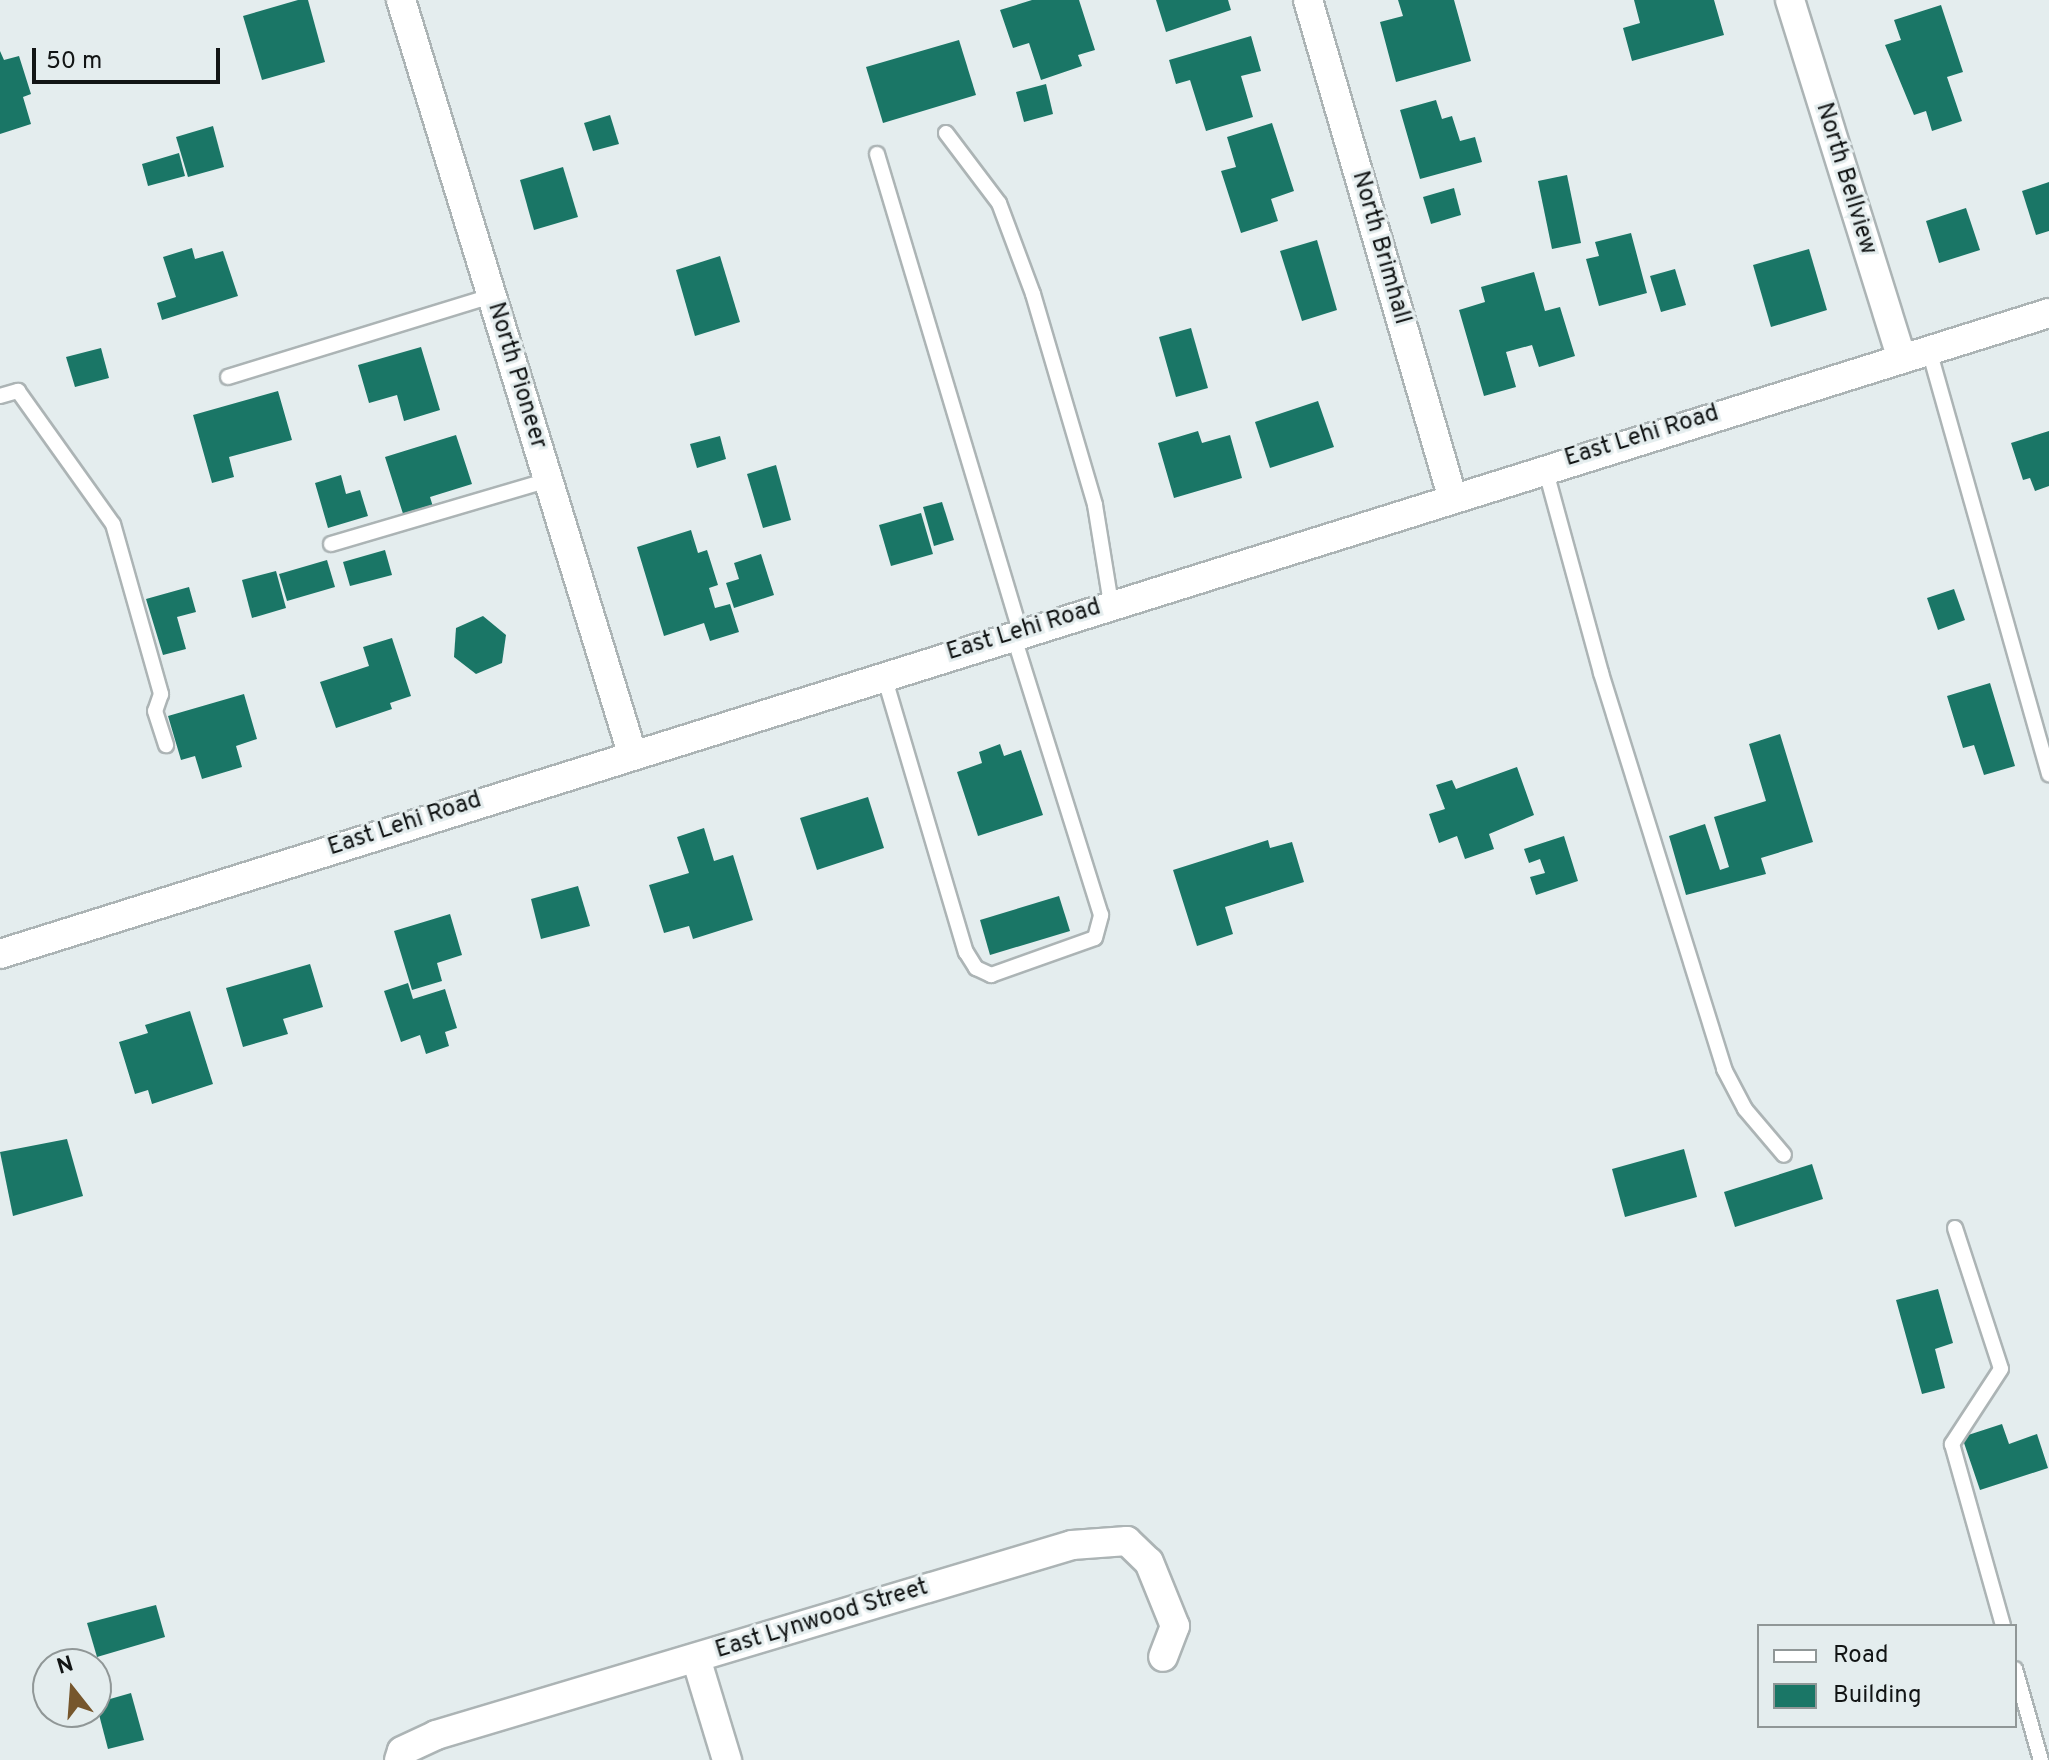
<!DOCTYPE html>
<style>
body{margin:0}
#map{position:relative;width:2049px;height:1760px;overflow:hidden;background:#e4edee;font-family:Overpass,sans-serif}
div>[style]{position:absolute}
.building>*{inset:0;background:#1a7666}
.roads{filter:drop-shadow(2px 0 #acb4b5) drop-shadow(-2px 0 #acb4b5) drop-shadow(0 2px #acb4b5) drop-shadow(0 -2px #acb4b5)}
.lane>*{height:14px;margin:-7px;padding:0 7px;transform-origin:7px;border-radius:7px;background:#fff}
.street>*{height:28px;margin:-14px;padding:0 14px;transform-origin:14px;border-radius:14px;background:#fff}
span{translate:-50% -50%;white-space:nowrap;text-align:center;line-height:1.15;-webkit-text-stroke:6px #e4edee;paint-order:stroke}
.street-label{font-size:24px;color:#121515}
.legend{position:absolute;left:1757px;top:1624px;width:260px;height:104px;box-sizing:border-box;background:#e4edee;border:2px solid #909797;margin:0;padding:10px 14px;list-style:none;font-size:24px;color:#121515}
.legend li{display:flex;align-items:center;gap:16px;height:40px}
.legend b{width:40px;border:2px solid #909797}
.north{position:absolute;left:32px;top:1648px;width:80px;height:80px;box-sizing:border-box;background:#e4edee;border:2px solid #909797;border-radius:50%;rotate:343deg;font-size:22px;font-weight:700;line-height:32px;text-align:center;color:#121515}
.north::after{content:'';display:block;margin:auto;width:28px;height:36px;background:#76562c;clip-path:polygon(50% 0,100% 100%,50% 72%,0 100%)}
.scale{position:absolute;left:32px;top:48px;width:188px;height:36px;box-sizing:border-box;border:4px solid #121515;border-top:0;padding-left:10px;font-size:24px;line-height:28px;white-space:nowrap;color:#121515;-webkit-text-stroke:6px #e4edee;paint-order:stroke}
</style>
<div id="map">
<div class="building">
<i style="clip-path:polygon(298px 0,308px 0,325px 62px,262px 80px,243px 16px)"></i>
<i style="clip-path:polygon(1032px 0,1079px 0,1095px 50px,1078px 55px,1082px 66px,1041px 80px,1029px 43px,1013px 48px,1000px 10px)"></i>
<i style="clip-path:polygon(1156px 0,1228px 0,1231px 10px,1166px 32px)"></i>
<i style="clip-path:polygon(1398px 0,1454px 0,1471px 61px,1396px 82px,1380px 22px,1403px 16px)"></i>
<i style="clip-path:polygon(1634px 0,1714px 0,1724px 35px,1632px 61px,1623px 28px,1640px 23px)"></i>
<i style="clip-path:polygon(1941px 5px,1963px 72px,1947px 77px,1962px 121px,1932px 131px,1926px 111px,1914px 115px,1885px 45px,1901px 40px,1894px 20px)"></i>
<i style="clip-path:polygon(1251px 36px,1261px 71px,1241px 76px,1253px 117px,1206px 131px,1190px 80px,1176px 84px,1169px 60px)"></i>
<i style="clip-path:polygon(959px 40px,976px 95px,883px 123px,866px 67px)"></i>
<i style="clip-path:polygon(0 51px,4px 60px,19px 56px,31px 94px,23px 97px,31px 124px,0 134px)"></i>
<i style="clip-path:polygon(1046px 84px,1053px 114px,1024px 122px,1016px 92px)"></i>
<i style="clip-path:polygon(1436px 100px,1442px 119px,1452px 116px,1460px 141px,1475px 137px,1482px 162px,1420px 179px,1400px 110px)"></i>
<i style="clip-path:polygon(610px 115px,619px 144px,593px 151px,584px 123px)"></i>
<i style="clip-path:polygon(1272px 123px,1294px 191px,1271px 199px,1278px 221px,1241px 233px,1221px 171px,1236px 167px,1227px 137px)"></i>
<i style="clip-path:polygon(213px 126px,224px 167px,188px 177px,176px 137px)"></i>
<i style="clip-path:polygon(179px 153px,185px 176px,148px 186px,142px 164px)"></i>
<i style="clip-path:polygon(563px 167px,578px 217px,534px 230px,520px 180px)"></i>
<i style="clip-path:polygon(1567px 175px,1581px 243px,1552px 249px,1538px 181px)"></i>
<i style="clip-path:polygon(2049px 182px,2049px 231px,2036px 235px,2022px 191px)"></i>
<i style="clip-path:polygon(1454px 188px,1461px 215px,1431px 224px,1423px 197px)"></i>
<i style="clip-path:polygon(1966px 208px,1980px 250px,1939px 263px,1926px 221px)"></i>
<i style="clip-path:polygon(1631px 233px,1647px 293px,1599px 306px,1586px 259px,1599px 256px,1595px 242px)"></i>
<i style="clip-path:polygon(1317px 240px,1337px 310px,1302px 321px,1280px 251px)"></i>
<i style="clip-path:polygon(192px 248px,195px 259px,223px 251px,238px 296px,162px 320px,157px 303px,176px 297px,163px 257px)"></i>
<i style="clip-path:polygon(1809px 249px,1827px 310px,1771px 327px,1753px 265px)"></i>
<i style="clip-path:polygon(720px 256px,740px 322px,695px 336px,676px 270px)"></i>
<i style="clip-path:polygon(1675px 269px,1686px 305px,1661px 312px,1650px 276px)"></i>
<i style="clip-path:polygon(1534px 272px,1545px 311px,1560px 307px,1575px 356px,1539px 367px,1532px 345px,1506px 352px,1516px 387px,1484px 396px,1459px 310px,1485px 302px,1481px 287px)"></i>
<i style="clip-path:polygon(1191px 328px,1208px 388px,1176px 397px,1159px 337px)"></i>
<i style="clip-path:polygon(421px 347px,440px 410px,404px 421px,397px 395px,369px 403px,358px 365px)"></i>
<i style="clip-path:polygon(101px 348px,109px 378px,75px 387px,66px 357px)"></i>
<i style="clip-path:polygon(278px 391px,292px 440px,229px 457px,234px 477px,212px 483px,193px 415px)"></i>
<i style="clip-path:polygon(1318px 401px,1334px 447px,1270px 468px,1255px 422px)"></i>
<i style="clip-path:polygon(1198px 431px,1202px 443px,1230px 435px,1242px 478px,1174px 498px,1158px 443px)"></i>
<i style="clip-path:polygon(2049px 431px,2049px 486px,2035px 491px,2030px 478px,2023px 480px,2011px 443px)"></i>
<i style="clip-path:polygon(456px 435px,472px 484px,430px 497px,434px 510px,405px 520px,385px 457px)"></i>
<i style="clip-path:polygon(720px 436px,726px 459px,697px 468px,690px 444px)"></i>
<i style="clip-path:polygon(776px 465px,791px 520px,763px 528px,747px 474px)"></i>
<i style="clip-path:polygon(341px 475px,346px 494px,360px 490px,368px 516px,328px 528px,315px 483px)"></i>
<i style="clip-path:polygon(942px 502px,954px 540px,934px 546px,923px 507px)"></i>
<i style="clip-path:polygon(921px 513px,933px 554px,891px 566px,879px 525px)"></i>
<i style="clip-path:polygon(691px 530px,698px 553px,707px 550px,718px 585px,709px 588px,715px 608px,730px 604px,739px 632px,710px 641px,704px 623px,664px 636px,637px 547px)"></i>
<i style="clip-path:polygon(385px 550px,392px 575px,350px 586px,343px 562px)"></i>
<i style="clip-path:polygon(761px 554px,774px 595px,734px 608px,726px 583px,739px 579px,734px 563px)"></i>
<i style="clip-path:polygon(327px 560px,335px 587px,287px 601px,279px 574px)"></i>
<i style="clip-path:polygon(276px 571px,286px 608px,252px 618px,242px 580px)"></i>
<i style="clip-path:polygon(189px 587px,196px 612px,177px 617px,186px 649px,163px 655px,146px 599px)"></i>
<i style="clip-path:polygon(1954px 589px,1965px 620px,1938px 630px,1927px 598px)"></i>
<i style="clip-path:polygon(483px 616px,506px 635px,502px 663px,476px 674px,454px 657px,456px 628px)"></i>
<i style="clip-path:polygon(392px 638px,411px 696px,390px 703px,392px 709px,336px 728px,320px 682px,369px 666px,363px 647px)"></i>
<i style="clip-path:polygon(1990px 683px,2015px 766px,1984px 775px,1974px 745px,1963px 748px,1947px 696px)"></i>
<i style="clip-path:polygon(244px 694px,257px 739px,236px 746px,242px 767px,202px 779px,195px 756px,181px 760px,168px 716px)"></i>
<i style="clip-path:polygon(1780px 734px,1813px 842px,1761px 858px,1766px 874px,1686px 895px,1669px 836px,1705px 824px,1720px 870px,1729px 867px,1714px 817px,1766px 801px,1749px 744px)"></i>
<i style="clip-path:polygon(1000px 744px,1004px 756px,1021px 750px,1043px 815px,978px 836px,957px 772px,982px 763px,979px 752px)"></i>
<i style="clip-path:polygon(1517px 767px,1534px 815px,1489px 834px,1494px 849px,1465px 859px,1457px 836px,1439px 843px,1429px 814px,1445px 809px,1436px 785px,1452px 780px,1456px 789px)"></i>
<i style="clip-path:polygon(868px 797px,884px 848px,817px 870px,800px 818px)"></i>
<i style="clip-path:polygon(704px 828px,714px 861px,733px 855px,753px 920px,693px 939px,689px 926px,664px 933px,649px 885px,689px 873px,677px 837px)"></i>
<i style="clip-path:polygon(1564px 836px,1578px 881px,1536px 895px,1530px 877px,1545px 873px,1540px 859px,1529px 863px,1524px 849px)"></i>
<i style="clip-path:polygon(1268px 840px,1270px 848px,1292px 842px,1304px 882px,1225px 907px,1233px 934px,1197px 946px,1173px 870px)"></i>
<i style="clip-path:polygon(578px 886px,590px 926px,541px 939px,531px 899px)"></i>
<i style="clip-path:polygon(1059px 896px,1070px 931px,990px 955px,980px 920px)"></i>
<i style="clip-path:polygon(450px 914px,462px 955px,437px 963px,442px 981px,412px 990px,394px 931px)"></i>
<i style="clip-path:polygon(310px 964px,323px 1007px,283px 1019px,288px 1034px,243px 1047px,226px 988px)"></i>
<i style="clip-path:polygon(408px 983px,413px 999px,445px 989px,457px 1028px,445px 1032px,449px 1046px,426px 1054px,420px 1035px,401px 1042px,384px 991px)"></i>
<i style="clip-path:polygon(190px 1011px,213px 1084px,152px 1104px,148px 1090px,135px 1094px,119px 1042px,148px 1033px,145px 1025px)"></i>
<i style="clip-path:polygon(67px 1139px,83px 1196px,13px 1216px,0 1152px)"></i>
<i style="clip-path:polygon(1684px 1149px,1697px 1197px,1625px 1217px,1612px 1169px)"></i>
<i style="clip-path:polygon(1812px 1164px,1823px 1199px,1735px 1227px,1724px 1192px)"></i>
<i style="clip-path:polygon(1938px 1289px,1953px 1343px,1935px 1349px,1945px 1388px,1922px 1394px,1896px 1300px)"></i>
<i style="clip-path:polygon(2002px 1424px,2009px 1444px,2037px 1434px,2048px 1468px,1980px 1490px,1962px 1437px)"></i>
<i style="clip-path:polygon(156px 1605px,165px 1637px,97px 1657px,87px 1623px)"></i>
<i style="clip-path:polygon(131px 1693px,144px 1740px,108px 1749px,96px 1703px)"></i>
</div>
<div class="roads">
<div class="lane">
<i style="left:946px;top:133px;width:88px;rotate:52.9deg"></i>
<i style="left:999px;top:203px;width:97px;rotate:69.5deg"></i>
<i style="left:1033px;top:294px;width:220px;rotate:73.6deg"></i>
<i style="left:1095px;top:505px;width:100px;rotate:80.8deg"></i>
<i style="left:877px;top:154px;width:498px;rotate:73.3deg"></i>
<i style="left:1929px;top:350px;width:441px;rotate:74.2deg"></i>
<i style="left:228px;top:377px;width:276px;rotate:-17.1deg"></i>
<i style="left:0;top:396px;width:19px;rotate:-16deg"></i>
<i style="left:18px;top:391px;width:163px;rotate:54.5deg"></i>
<i style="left:113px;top:524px;width:177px;rotate:74.2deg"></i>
<i style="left:161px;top:694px;width:18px;rotate:109deg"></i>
<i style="left:155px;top:711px;width:36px;rotate:72deg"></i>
<i style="left:1545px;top:468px;width:213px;rotate:74.7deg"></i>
<i style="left:1601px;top:673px;width:415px;rotate:72.7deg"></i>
<i style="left:1724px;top:1069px;width:45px;rotate:62.3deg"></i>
<i style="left:1745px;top:1109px;width:60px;rotate:49.7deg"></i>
<i style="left:331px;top:544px;width:226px;rotate:-16.4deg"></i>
<i style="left:884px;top:676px;width:288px;rotate:73.5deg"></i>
<i style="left:966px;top:952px;width:19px;rotate:58deg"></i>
<i style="left:976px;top:968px;width:17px;rotate:25deg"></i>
<i style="left:991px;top:975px;width:110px;rotate:-19.6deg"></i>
<i style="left:1095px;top:938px;width:24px;rotate:-75deg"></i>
<i style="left:1101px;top:915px;width:294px;rotate:-107.4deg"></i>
<i style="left:1955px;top:1228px;width:148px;rotate:71.9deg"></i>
<i style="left:2001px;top:1369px;width:90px;rotate:123.2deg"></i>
<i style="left:1952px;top:1444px;width:189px;rotate:74.3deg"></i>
<i style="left:2015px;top:1669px;width:95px;rotate:74.1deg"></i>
</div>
<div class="street">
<i style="left:401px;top:0;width:788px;rotate:72.95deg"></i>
<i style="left:1308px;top:0;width:516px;rotate:73.81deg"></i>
<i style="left:1790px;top:0;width:374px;rotate:72.7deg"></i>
<i style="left:0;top:954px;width:2147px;rotate:-17.37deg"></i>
<i style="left:696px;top:1658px;width:107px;rotate:73.1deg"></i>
<i style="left:399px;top:1760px;width:9px;rotate:-72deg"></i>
<i style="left:402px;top:1751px;width:38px;rotate:-25deg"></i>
<i style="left:436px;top:1735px;width:664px;rotate:-16.63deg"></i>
<i style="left:1072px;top:1545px;width:55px;rotate:-4.2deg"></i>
<i style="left:1127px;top:1541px;width:30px;rotate:44deg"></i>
<i style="left:1149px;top:1562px;width:69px;rotate:67.9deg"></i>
<i style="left:1175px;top:1626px;width:33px;rotate:111deg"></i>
</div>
</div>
<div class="street-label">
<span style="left:1845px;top:179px;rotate:73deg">North Bellview</span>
<span style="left:1380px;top:248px;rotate:74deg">North Brimhall</span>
<span style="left:516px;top:376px;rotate:73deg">North Pioneer</span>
<span style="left:1642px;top:437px;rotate:-17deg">East Lehi Road</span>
<span style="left:1024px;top:631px;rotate:-17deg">East Lehi Road</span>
<span style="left:405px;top:825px;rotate:-18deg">East Lehi Road</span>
<span style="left:822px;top:1620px;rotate:-17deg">East Lynwood Street</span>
</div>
<ul class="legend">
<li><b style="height:10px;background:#fff"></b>Road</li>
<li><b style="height:22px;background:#1a7666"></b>Building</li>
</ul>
<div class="north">N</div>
<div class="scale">50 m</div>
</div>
